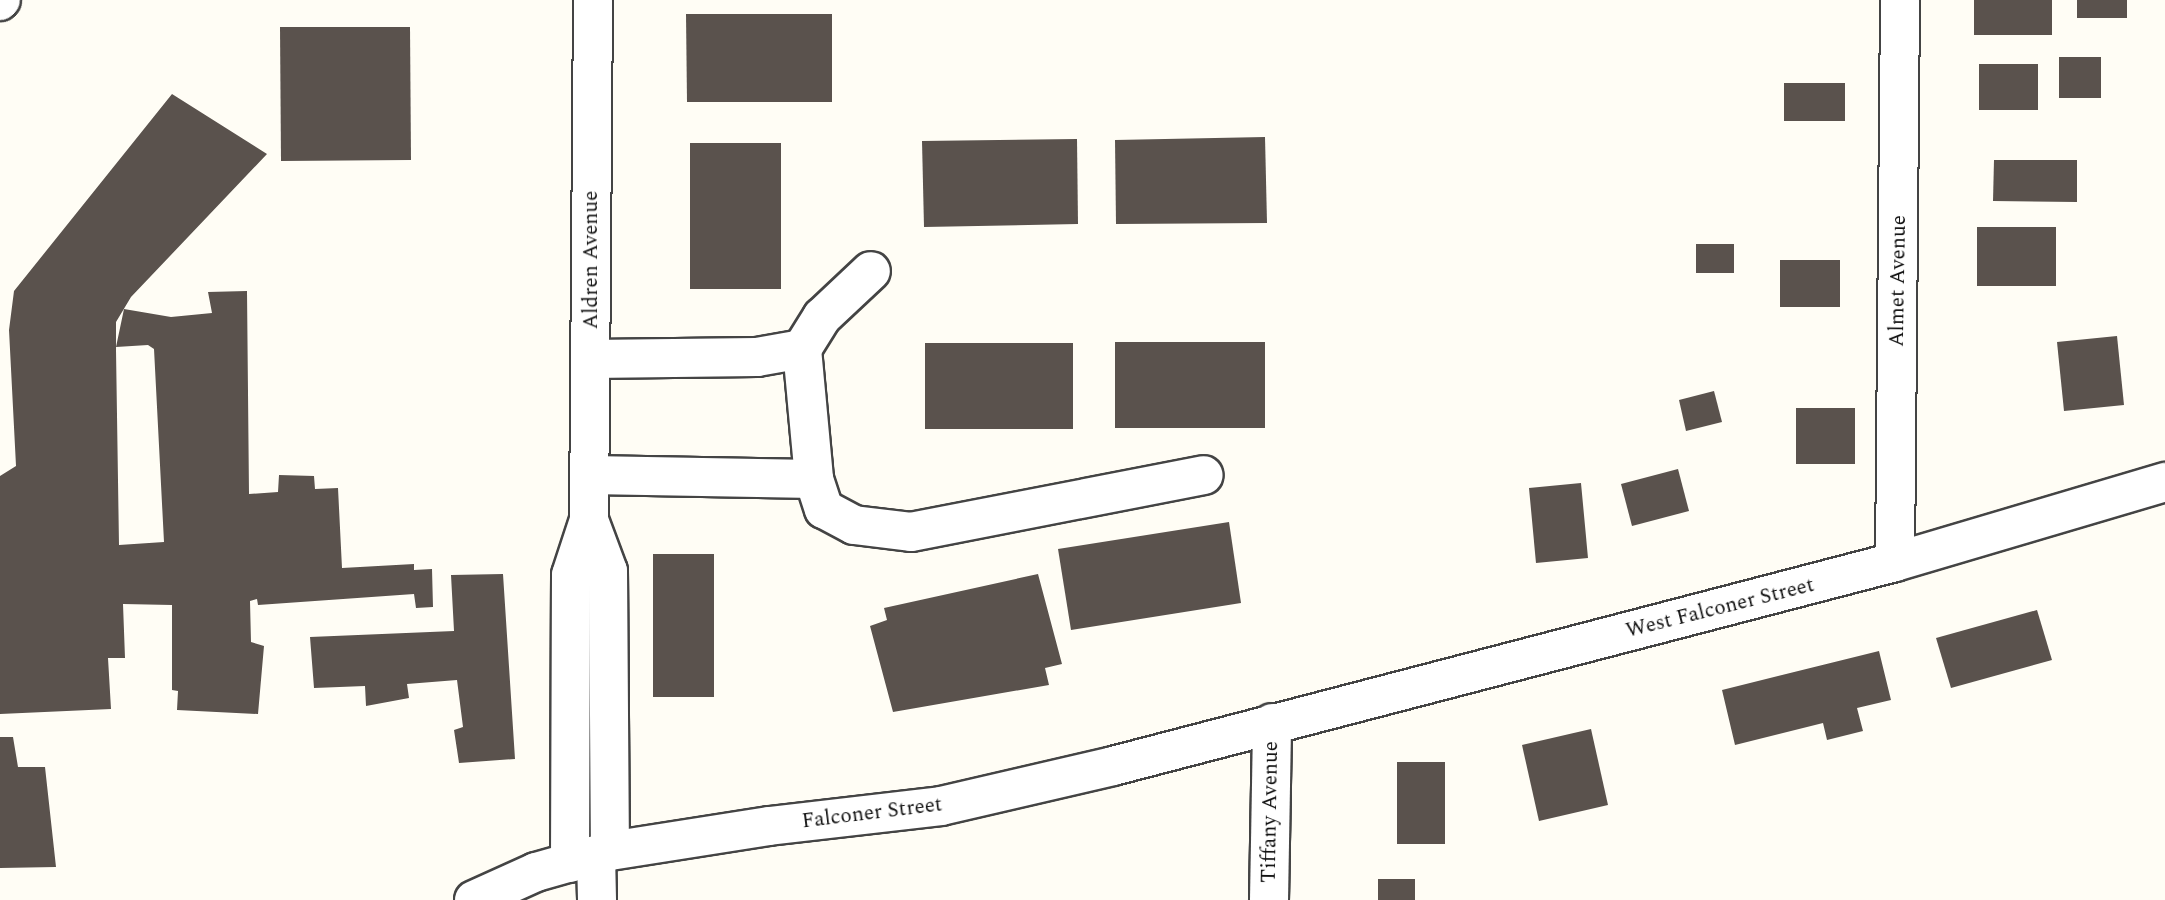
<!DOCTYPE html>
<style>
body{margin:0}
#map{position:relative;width:2165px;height:900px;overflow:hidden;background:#fffdf5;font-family:Spectral,serif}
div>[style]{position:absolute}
.building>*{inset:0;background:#5a524d}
.roads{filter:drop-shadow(2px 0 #444) drop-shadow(-2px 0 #444) drop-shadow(0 2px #444) drop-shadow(0 -2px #444)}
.minor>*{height:38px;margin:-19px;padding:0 19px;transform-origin:19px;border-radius:19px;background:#fff}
span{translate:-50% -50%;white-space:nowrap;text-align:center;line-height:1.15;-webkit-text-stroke:7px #fff;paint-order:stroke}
.street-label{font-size:21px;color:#111}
</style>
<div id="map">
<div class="building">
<i style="clip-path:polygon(1974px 0,2052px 0,2052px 35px,1974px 35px)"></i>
<i style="clip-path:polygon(2077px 0,2127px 0,2127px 18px,2077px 18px)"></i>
<i style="clip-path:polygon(686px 14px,832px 14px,832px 102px,687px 102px)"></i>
<i style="clip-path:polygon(280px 27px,410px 27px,411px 160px,281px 161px)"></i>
<i style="clip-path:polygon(2059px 57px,2101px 57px,2101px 98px,2059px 98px)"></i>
<i style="clip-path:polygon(1979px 64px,2038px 64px,2038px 110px,1979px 110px)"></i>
<i style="clip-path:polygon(1784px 83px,1845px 83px,1845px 121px,1784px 121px)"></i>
<i style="clip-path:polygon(172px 94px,267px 154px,131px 297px,116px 322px,116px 350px,119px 545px,164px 542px,154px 349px,148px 345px,116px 347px,124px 309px,171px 317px,212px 313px,208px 292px,247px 291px,249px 494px,278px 492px,279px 475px,314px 476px,315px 489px,338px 488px,342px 568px,414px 564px,414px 570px,432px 569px,433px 607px,416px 608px,414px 594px,258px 605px,257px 599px,250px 601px,251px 642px,264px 646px,258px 714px,177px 710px,178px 691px,172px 690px,172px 605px,123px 604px,125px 658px,108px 658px,111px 709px,0 714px,0 476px,16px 466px,9px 330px,14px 291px)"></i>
<i style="clip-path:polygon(1265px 137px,1267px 223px,1116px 224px,1115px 140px)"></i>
<i style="clip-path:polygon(1077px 139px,1078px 224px,924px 227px,922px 141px)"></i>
<i style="clip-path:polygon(690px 143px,781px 143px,781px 289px,690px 289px)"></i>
<i style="clip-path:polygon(1994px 160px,2077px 160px,2077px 202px,1993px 201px)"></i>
<i style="clip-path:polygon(1977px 227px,2056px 227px,2056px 286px,1977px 286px)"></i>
<i style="clip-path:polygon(1696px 244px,1734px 244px,1734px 273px,1696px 273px)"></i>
<i style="clip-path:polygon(1780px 260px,1840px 260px,1840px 307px,1780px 307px)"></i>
<i style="clip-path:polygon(2117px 336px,2124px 405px,2064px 411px,2057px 342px)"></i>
<i style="clip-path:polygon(1115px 342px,1265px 342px,1265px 428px,1115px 428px)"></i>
<i style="clip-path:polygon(925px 343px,1073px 343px,1073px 429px,925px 429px)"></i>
<i style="clip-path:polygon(1714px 391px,1722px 422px,1686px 431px,1679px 400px)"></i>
<i style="clip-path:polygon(1796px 408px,1855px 408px,1855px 464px,1796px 464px)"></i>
<i style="clip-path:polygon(1678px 469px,1689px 511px,1632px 526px,1621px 484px)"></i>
<i style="clip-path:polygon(1581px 483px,1588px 558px,1536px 563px,1529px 488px)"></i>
<i style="clip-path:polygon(1229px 522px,1241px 603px,1071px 630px,1058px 549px)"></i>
<i style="clip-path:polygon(653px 554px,714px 554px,714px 697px,653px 697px)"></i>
<i style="clip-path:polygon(503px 574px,515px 759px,459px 763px,454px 730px,463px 727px,457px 680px,407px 684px,409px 698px,366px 706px,365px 686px,314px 688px,310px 637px,454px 631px,451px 575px)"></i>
<i style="clip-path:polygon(1038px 574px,1062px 664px,1045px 668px,1049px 685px,893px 712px,870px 626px,887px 620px,884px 608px)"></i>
<i style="clip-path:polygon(2037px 610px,2052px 660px,1951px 688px,1936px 638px)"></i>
<i style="clip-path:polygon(1879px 651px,1891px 700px,1857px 708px,1863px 731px,1827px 740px,1823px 723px,1735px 745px,1722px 690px)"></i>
<i style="clip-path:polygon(1591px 729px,1608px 805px,1539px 821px,1522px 745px)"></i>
<i style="clip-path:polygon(0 737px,13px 737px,18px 767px,45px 767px,56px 867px,0 868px)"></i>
<i style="clip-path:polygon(1397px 762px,1445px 762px,1445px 844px,1397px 844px)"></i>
<i style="clip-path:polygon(1378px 879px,1415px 879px,1415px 900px,1378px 900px)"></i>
</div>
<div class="roads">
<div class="minor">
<i style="left:0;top:1px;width:1px;rotate:-45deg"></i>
<i style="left:802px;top:349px;width:131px;rotate:84.7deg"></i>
<i style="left:591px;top:359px;width:166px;rotate:-0.7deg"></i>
<i style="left:757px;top:357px;width:46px;rotate:-10.1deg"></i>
<i style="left:802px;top:349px;width:38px;rotate:-58deg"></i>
<i style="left:822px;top:317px;width:67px;rotate:-43.2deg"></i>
<i style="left:590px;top:475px;width:224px;rotate:1deg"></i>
<i style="left:814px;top:479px;width:32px;rotate:72deg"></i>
<i style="left:824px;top:509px;width:34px;rotate:28deg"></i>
<i style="left:854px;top:525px;width:57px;rotate:7deg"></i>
<i style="left:911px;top:532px;width:298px;rotate:-11deg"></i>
<i style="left:589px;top:520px;width:54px;rotate:69.6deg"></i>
<i style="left:608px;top:571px;width:280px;rotate:89.6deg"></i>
<i style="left:1895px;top:562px;width:562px;rotate:-89.49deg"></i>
<i style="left:596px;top:855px;width:45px;rotate:88.7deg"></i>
<i style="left:570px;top:863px;width:288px;rotate:-89.8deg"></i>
<i style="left:571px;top:575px;width:58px;rotate:-71.9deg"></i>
<i style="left:589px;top:520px;width:520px;rotate:-89.56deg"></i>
<i style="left:474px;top:900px;width:68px;rotate:-24.3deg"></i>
<i style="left:536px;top:872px;width:77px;rotate:-15.8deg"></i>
<i style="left:610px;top:851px;width:161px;rotate:-8.9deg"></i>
<i style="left:769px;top:826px;width:173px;rotate:-6.6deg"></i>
<i style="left:941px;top:806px;width:177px;rotate:-13.1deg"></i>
<i style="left:1113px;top:766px;width:808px;rotate:-14.62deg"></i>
<i style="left:1895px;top:562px;width:282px;rotate:-16.5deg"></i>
<i style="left:1269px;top:900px;width:177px;rotate:-89deg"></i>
</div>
</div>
<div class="street-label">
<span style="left:591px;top:260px;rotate:-90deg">Aldren Avenue</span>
<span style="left:1898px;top:281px;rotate:-89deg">Almet Avenue</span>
<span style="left:1720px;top:608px;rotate:-14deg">West Falconer Street</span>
<span style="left:1270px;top:812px;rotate:-89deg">Tiffany Avenue</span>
<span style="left:872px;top:813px;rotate:-7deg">Falconer Street</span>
</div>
</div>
